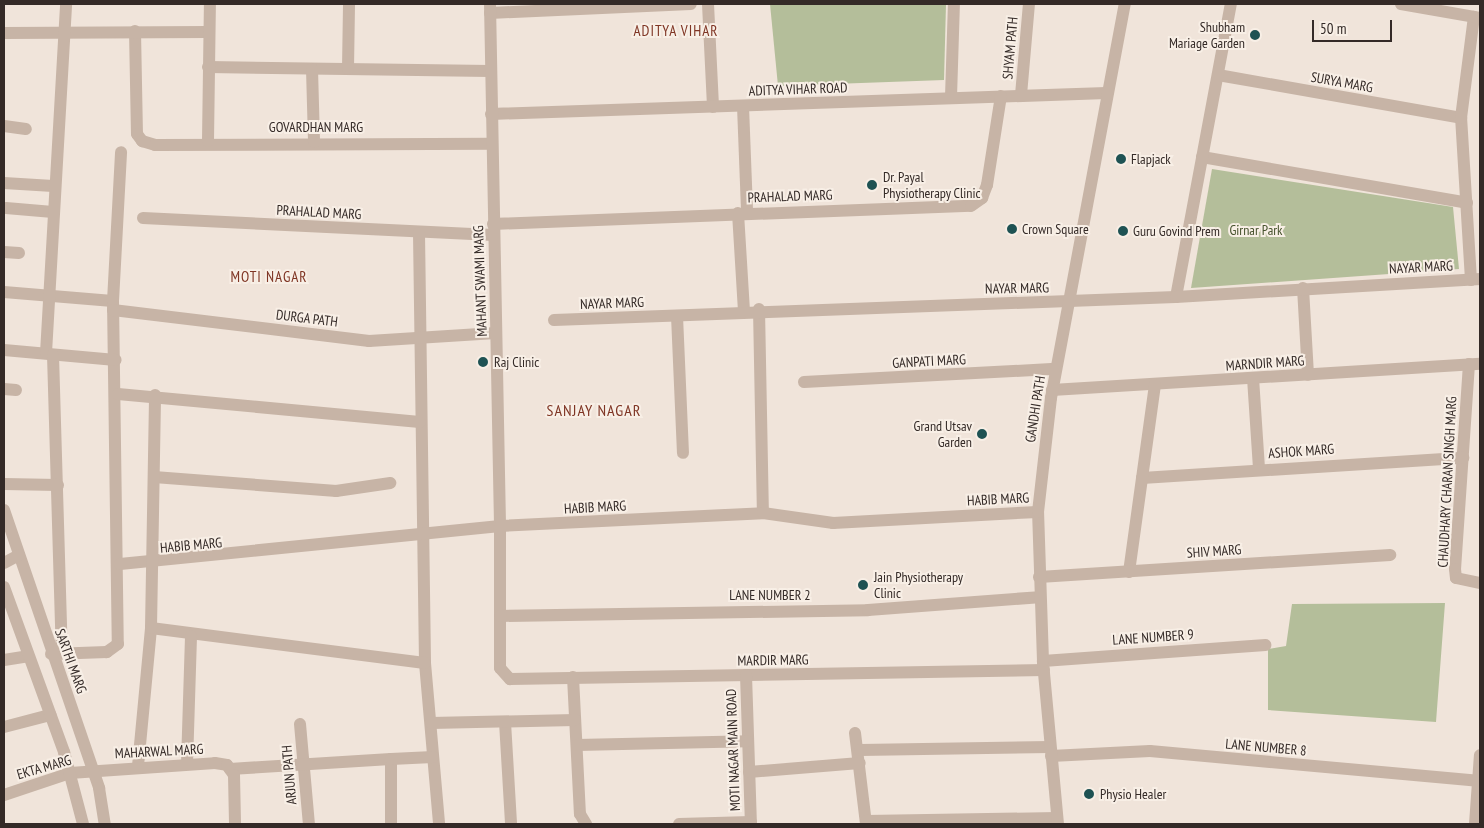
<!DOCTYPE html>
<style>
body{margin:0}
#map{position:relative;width:1484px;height:828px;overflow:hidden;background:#f0e4da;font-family:"PT Sans Narrow",sans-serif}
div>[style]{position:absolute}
.green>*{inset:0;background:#b4be9a}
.minor>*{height:12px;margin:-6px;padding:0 6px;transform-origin:6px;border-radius:6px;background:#c7b4a6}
.tertiary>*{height:12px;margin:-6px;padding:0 6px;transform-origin:6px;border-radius:6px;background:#c7b4a6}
.dots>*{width:14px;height:14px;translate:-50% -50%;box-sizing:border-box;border:2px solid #f8efe6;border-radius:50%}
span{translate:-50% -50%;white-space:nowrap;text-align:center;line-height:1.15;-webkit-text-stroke:4px #f8efe6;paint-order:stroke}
.poi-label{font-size:14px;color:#342a27}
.right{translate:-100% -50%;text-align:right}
.left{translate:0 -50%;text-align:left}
.street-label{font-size:14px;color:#342a27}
.park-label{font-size:14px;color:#45512c}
.neighbourhood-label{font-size:15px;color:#7f3524;letter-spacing:1px}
.quarter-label{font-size:16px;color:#7f3524;letter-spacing:1px}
.frame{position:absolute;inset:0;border:5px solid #342a27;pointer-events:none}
.scale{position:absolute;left:1312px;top:20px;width:80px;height:22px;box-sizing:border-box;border:2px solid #342a27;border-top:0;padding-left:6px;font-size:15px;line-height:18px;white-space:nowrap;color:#342a27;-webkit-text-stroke:4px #f8efe6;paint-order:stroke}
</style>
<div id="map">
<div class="green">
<i style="clip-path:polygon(770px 4px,946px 4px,944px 80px,778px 86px)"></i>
<i style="clip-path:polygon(1212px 169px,1453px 207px,1459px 269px,1191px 288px)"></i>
<i style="clip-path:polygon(1445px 603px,1436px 722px,1268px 710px,1268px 649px,1286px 646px,1292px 604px)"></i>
</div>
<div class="minor">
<i style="left:708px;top:4px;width:103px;rotate:87.2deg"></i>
<i style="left:490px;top:13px;width:201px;rotate:-2.6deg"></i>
<i style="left:135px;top:31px;width:103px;rotate:88.9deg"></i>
<i style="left:137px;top:134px;width:9px;rotate:54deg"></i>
<i style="left:142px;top:141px;width:14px;rotate:17deg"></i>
<i style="left:155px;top:145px;width:336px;rotate:-0.2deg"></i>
<i style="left:4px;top:33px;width:204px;rotate:-0.3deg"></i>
<i style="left:208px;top:67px;width:282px;rotate:0.8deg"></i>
<i style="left:312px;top:69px;width:73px;rotate:88.4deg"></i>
<i style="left:348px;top:69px;width:65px;rotate:-89.1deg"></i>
<i style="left:1218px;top:75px;width:247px;rotate:10deg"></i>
<i style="left:1021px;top:95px;width:91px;rotate:-85deg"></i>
<i style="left:951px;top:97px;width:93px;rotate:-88.2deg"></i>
<i style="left:743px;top:106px;width:106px;rotate:87.8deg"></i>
<i style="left:491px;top:114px;width:616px;rotate:-1.95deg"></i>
<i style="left:4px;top:126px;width:22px;rotate:8deg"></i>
<i style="left:208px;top:141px;width:137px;rotate:-89.2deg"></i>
<i style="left:1202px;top:157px;width:269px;rotate:9.8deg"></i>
<i style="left:4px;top:183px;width:49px;rotate:3.5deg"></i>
<i style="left:6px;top:208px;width:47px;rotate:4.9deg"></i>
<i style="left:738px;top:213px;width:97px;rotate:86.5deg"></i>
<i style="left:143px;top:218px;width:350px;rotate:2.8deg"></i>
<i style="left:493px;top:224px;width:478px;rotate:-2.2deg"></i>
<i style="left:971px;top:206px;width:14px;rotate:-36deg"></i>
<i style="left:982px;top:198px;width:14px;rotate:-69deg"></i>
<i style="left:987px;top:185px;width:90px;rotate:-81.1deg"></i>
<i style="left:419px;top:233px;width:430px;rotate:89.2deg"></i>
<i style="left:425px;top:663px;width:162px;rotate:85deg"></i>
<i style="left:4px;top:252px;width:15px;rotate:4deg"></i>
<i style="left:1471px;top:280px;width:162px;rotate:-93.5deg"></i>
<i style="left:1461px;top:118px;width:102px;rotate:-82.7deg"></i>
<i style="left:1303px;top:288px;width:87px;rotate:86.7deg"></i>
<i style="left:4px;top:292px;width:109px;rotate:4.7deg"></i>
<i style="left:113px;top:301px;width:343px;rotate:89.2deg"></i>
<i style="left:118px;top:644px;width:14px;rotate:144deg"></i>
<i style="left:107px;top:652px;width:56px;rotate:178deg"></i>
<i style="left:1176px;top:297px;width:298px;rotate:-79.4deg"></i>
<i style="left:113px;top:301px;width:149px;rotate:-86.9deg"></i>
<i style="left:759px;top:309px;width:204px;rotate:88.9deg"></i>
<i style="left:113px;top:310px;width:258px;rotate:6.9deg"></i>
<i style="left:369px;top:341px;width:127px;rotate:-3.6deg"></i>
<i style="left:677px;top:316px;width:137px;rotate:87.5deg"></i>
<i style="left:554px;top:320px;width:622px;rotate:-2.12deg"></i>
<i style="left:1176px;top:297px;width:305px;rotate:-3.4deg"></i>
<i style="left:4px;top:350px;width:112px;rotate:5.1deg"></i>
<i style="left:46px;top:353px;width:350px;rotate:-86.7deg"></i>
<i style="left:53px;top:355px;width:298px;rotate:88.3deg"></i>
<i style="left:1469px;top:364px;width:205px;rotate:93.9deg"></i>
<i style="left:1455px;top:569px;width:9px;rotate:84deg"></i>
<i style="left:1456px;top:578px;width:25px;rotate:12deg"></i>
<i style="left:1253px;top:378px;width:91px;rotate:86.2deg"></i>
<i style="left:804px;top:382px;width:252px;rotate:-3deg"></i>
<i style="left:4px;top:389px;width:12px;rotate:5deg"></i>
<i style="left:1052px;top:390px;width:429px;rotate:-3.5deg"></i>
<i style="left:118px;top:394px;width:303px;rotate:5.3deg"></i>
<i style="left:154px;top:477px;width:183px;rotate:4.4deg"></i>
<i style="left:336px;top:491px;width:55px;rotate:-8.4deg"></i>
<i style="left:1142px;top:478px;width:322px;rotate:-3.6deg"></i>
<i style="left:4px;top:484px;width:54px;rotate:1.1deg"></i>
<i style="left:120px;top:564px;width:382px;rotate:-5.7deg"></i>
<i style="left:500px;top:526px;width:142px;rotate:90deg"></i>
<i style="left:500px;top:668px;width:15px;rotate:48deg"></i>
<i style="left:510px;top:679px;width:534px;rotate:-0.97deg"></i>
<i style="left:1129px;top:572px;width:189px;rotate:-82.1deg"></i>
<i style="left:1039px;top:577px;width:352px;rotate:-3.6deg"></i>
<i style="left:500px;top:616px;width:368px;rotate:-0.9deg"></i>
<i style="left:868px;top:610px;width:171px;rotate:-4.3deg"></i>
<i style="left:151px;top:628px;width:276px;rotate:7.3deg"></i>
<i style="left:4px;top:660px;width:24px;rotate:-9deg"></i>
<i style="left:1043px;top:661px;width:223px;rotate:-4.1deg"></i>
<i style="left:746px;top:675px;width:149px;rotate:88.1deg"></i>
<i style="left:573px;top:677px;width:137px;rotate:87.1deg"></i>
<i style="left:580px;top:814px;width:12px;rotate:59deg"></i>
<i style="left:505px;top:722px;width:102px;rotate:86.6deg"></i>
<i style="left:431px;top:723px;width:144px;rotate:-1.2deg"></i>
<i style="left:300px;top:724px;width:100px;rotate:84.9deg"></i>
<i style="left:4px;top:727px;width:48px;rotate:-14.6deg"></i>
<i style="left:855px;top:733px;width:92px;rotate:83.1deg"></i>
<i style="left:577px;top:745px;width:170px;rotate:-1.3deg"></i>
<i style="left:860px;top:750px;width:190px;rotate:-0.9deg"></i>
<i style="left:1051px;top:756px;width:99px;rotate:-2.9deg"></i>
<i style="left:1150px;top:751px;width:329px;rotate:5.2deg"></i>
<i style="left:187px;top:764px;width:128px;rotate:-88.2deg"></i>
<i style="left:138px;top:766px;width:139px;rotate:-84.6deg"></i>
<i style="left:151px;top:628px;width:233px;rotate:-89deg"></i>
<i style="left:230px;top:769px;width:161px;rotate:-3.6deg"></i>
<i style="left:749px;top:772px;width:111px;rotate:-4.6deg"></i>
<i style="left:4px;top:795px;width:70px;rotate:-18.4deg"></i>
<i style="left:70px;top:773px;width:145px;rotate:-3.9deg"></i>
<i style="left:215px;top:763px;width:12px;rotate:9deg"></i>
<i style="left:227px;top:765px;width:12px;rotate:55deg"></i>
<i style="left:234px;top:775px;width:49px;rotate:88.8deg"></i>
<i style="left:866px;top:821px;width:191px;rotate:-0.9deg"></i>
<i style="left:391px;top:824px;width:65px;rotate:-90deg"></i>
<i style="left:391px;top:759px;width:42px;rotate:-2.7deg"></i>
<i style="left:679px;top:824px;width:72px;rotate:-1.6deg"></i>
<i style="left:1475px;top:824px;width:69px;rotate:-85.9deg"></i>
</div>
<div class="tertiary">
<i style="left:490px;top:4px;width:522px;rotate:88.9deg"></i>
<i style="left:500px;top:526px;width:263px;rotate:-2.8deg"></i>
<i style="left:763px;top:513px;width:71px;rotate:8.1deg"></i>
<i style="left:833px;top:523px;width:205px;rotate:-3.1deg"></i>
<i style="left:1401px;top:4px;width:80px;rotate:10deg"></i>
<i style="left:4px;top:510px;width:294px;rotate:71.1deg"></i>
<i style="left:99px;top:788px;width:36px;rotate:81deg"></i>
<i style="left:4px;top:563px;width:17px;rotate:-28deg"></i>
<i style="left:4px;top:587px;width:176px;rotate:70deg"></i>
<i style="left:64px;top:752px;width:74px;rotate:75.2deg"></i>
<i style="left:1058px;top:824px;width:164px;rotate:-95.3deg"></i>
<i style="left:1043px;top:661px;width:149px;rotate:-91.9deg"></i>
<i style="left:1038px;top:512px;width:115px;rotate:-83.5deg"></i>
<i style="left:1051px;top:398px;width:401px;rotate:-79.4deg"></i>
</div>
<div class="dots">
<i style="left:1255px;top:35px;background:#1e5253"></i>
<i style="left:1121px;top:159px;background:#1e5253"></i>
<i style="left:872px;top:185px;background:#1e5253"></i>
<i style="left:1012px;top:229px;background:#1e5253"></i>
<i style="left:1123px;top:231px;background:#1e5253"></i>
<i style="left:483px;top:362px;background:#1e5253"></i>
<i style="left:982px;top:434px;background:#1e5253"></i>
<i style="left:863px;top:585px;background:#1e5253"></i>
<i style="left:1089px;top:794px;background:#1e5253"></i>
</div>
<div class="poi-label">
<span class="right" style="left:1245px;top:35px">Shubham<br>Mariage Garden</span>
<span class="left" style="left:1131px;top:159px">Flapjack</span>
<span class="left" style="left:883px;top:185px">Dr. Payal<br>Physiotherapy Clinic</span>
<span class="left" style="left:1022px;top:229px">Crown Square</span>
<span class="left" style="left:1133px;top:231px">Guru Govind Prem</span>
<span class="left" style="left:494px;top:362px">Raj Clinic</span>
<span class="right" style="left:972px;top:434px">Grand Utsav<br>Garden</span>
<span class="left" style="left:874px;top:585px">Jain Physiotherapy<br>Clinic</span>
<span class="left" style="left:1100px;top:794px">Physio Healer</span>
</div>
<div class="street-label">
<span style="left:1010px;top:48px;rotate:-85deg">SHYAM PATH</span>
<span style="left:1342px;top:82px;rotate:10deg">SURYA MARG</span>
<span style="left:798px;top:89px;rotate:-2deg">ADITYA VIHAR ROAD</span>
<span style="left:316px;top:127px">GOVARDHAN MARG</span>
<span style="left:790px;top:196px;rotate:-2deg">PRAHALAD MARG</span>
<span style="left:319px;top:212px;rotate:3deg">PRAHALAD MARG</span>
<span style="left:1421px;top:267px;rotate:-3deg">NAYAR MARG</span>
<span style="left:480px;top:281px;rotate:-92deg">MAHANT SWAMI MARG</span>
<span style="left:1017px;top:288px;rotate:-1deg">NAYAR MARG</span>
<span style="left:612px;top:303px;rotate:-2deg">NAYAR MARG</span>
<span style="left:307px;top:318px;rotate:7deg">DURGA PATH</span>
<span style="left:929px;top:361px;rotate:-3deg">GANPATI MARG</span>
<span style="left:1265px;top:363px;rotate:-4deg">MARNDIR MARG</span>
<span style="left:1035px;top:409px;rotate:-81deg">GANDHI PATH</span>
<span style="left:1301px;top:451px;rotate:-4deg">ASHOK MARG</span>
<span style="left:1447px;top:482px;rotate:-87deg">CHAUDHARY CHARAN SINGH MARG</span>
<span style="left:998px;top:499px;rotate:-3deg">HABIB MARG</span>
<span style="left:595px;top:507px;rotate:-3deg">HABIB MARG</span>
<span style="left:191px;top:545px;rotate:-5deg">HABIB MARG</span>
<span style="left:1214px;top:551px;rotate:-4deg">SHIV MARG</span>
<span style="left:770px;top:595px">LANE NUMBER 2</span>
<span style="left:1153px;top:637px;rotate:-4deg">LANE NUMBER 9</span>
<span style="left:773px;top:660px;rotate:-1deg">MARDIR MARG</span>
<span style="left:71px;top:661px;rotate:70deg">SARTHI MARG</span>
<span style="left:1266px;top:747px;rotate:5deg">LANE NUMBER 8</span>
<span style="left:733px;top:750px;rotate:-92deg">MOTI NAGAR MAIN ROAD</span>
<span style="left:159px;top:751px;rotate:-3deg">MAHARWAL MARG</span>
<span style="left:44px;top:767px;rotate:-16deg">EKTA MARG</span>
<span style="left:289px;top:775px;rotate:-95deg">ARJUN PATH</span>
</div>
<div class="park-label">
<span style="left:1256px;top:230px">Girnar Park</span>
</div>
<div class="neighbourhood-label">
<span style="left:676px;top:31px">ADITYA VIHAR</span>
<span style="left:269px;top:277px">MOTI NAGAR</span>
</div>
<div class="quarter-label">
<span style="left:594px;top:410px">SANJAY NAGAR</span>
</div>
<div class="frame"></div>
<div class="scale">50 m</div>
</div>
